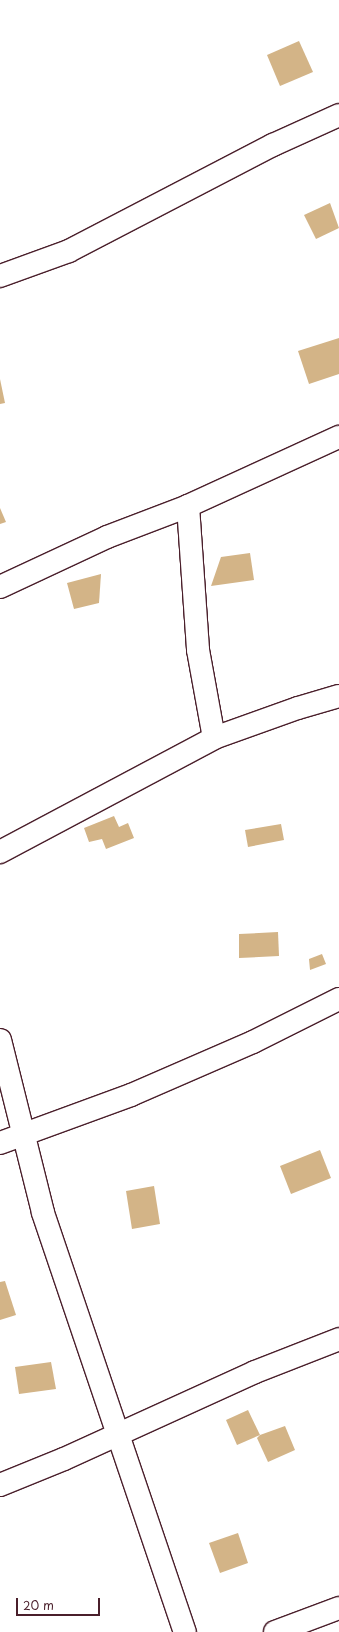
<!DOCTYPE html>
<style>
body{margin:0}
#map{position:relative;width:339px;height:1632px;overflow:hidden;background:#fff;font-family:"Playpen Sans",sans-serif}
div>[style]{position:absolute}
.building>*{inset:0;background:#d3b487}
.roads{filter:drop-shadow(1px 0 #4a1f2b) drop-shadow(-1px 0 #4a1f2b) drop-shadow(0 1px #4a1f2b) drop-shadow(0 -1px #4a1f2b)}
.minor>*{height:22px;margin:-11px;padding:0 11px;transform-origin:11px;border-radius:11px;background:#fff}
span{translate:-50% -50%;white-space:nowrap;text-align:center;line-height:1.15;-webkit-text-stroke:3px #fff;paint-order:stroke}
.scale{position:absolute;left:16px;top:1598px;width:84px;height:18px;box-sizing:border-box;border:2px solid #4a1f2b;border-top:0;padding-left:5px;font-size:12px;line-height:14px;white-space:nowrap;color:#4a1f2b;-webkit-text-stroke:3px #fff;paint-order:stroke}
</style>
<div id="map">
<div class="building">
<i style="clip-path:polygon(299px 41px,313px 72px,280px 86px,267px 55px)"></i>
<i style="clip-path:polygon(330px 203px,339px 228px,316px 239px,304px 215px)"></i>
<i style="clip-path:polygon(339px 338px,339px 374px,309px 384px,298px 351px)"></i>
<i style="clip-path:polygon(0 379px,5px 403px,0 404px)"></i>
<i style="clip-path:polygon(0 508px,6px 522px,0 524px)"></i>
<i style="clip-path:polygon(250px 553px,254px 580px,211px 586px,221px 557px)"></i>
<i style="clip-path:polygon(101px 574px,99px 603px,74px 609px,67px 583px)"></i>
<i style="clip-path:polygon(114px 816px,119px 827px,128px 823px,134px 838px,106px 849px,102px 839px,89px 842px,84px 828px)"></i>
<i style="clip-path:polygon(281px 824px,284px 840px,248px 847px,245px 830px)"></i>
<i style="clip-path:polygon(278px 932px,279px 956px,239px 958px,239px 934px)"></i>
<i style="clip-path:polygon(322px 954px,326px 964px,310px 970px,309px 959px)"></i>
<i style="clip-path:polygon(320px 1150px,331px 1178px,291px 1194px,280px 1166px)"></i>
<i style="clip-path:polygon(154px 1186px,160px 1224px,132px 1229px,126px 1191px)"></i>
<i style="clip-path:polygon(5px 1281px,16px 1315px,0 1320px,0 1282px)"></i>
<i style="clip-path:polygon(51px 1362px,56px 1389px,19px 1394px,15px 1367px)"></i>
<i style="clip-path:polygon(248px 1410px,260px 1435px,237px 1445px,226px 1420px)"></i>
<i style="clip-path:polygon(285px 1426px,295px 1450px,268px 1462px,257px 1438px,260px 1435px)"></i>
<i style="clip-path:polygon(238px 1533px,248px 1563px,220px 1573px,209px 1543px)"></i>
</div>
<div class="roads">
<div class="minor">
<i style="left:0;top:276px;width:73px;rotate:-19.9deg"></i>
<i style="left:69px;top:251px;width:230px;rotate:-27.5deg"></i>
<i style="left:273px;top:145px;width:72px;rotate:-24.4deg"></i>
<i style="left:188px;top:506px;width:144px;rotate:86deg"></i>
<i style="left:198px;top:650px;width:89px;rotate:79.7deg"></i>
<i style="left:0;top:587px;width:118px;rotate:-25deg"></i>
<i style="left:107px;top:537px;width:87px;rotate:-20.9deg"></i>
<i style="left:188px;top:506px;width:166px;rotate:-24.6deg"></i>
<i style="left:0;top:852px;width:242px;rotate:-28deg"></i>
<i style="left:214px;top:738px;width:89px;rotate:-19.7deg"></i>
<i style="left:298px;top:708px;width:43px;rotate:-16.3deg"></i>
<i style="left:0;top:1040px;width:178px;rotate:76deg"></i>
<i style="left:43px;top:1213px;width:442px;rotate:71.3deg"></i>
<i style="left:0;top:1143px;width:140px;rotate:-20.1deg"></i>
<i style="left:131px;top:1095px;width:133px;rotate:-23.5deg"></i>
<i style="left:253px;top:1042px;width:96px;rotate:-26.6deg"></i>
<i style="left:0;top:1485px;width:69px;rotate:-22.1deg"></i>
<i style="left:64px;top:1459px;width:210px;rotate:-24.5deg"></i>
<i style="left:255px;top:1372px;width:90px;rotate:-21.4deg"></i>
<i style="left:275px;top:1632px;width:68px;rotate:-20.6deg"></i>
</div>
</div>
<div class="scale">20 m</div>
</div>
